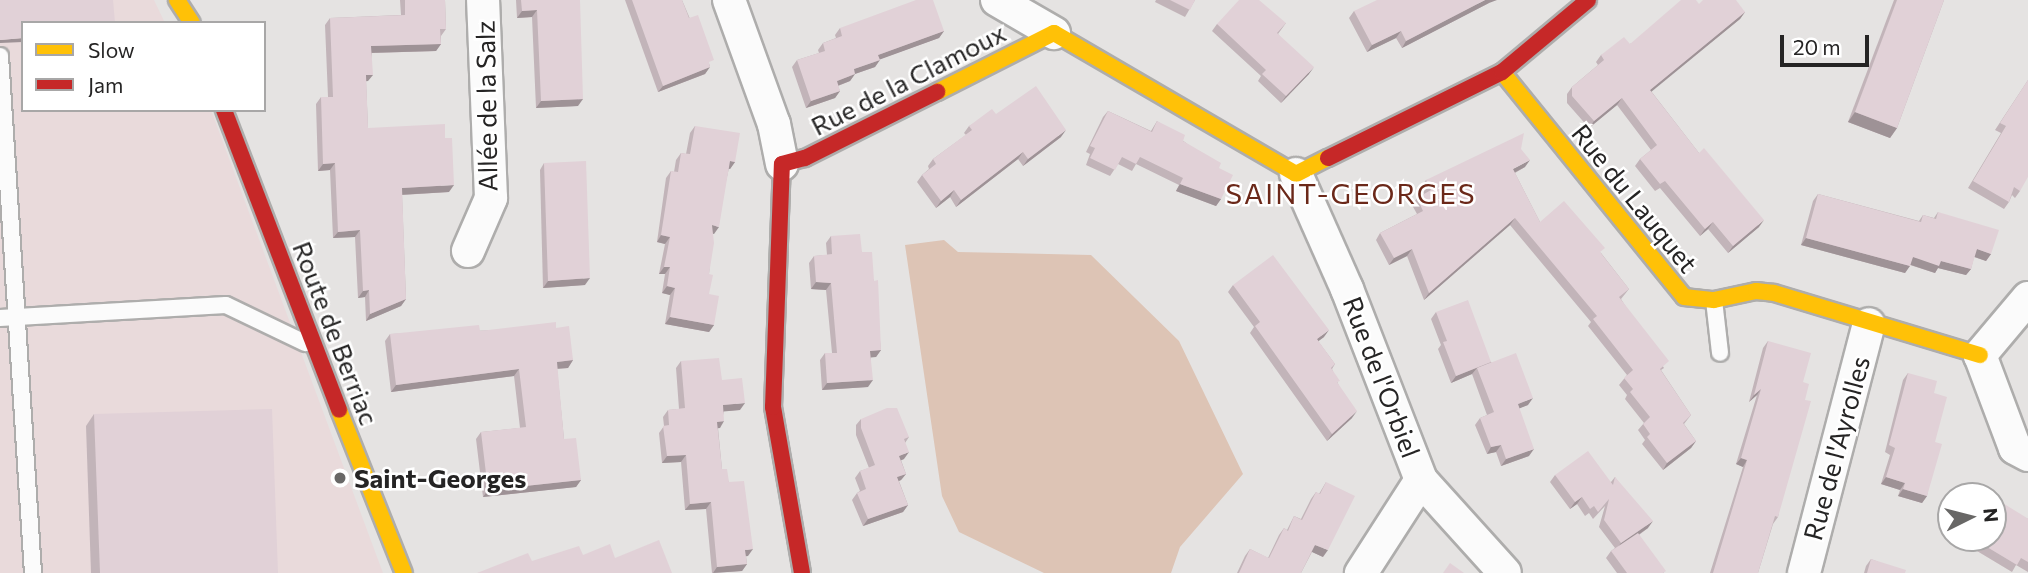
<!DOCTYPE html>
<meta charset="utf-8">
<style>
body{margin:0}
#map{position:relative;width:2028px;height:573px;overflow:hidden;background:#e5e3e2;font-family:Commissioner,sans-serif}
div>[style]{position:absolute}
.commercial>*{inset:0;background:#e9dadb}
.green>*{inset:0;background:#ddc4b5}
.roads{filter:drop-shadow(2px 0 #aeadac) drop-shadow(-2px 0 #aeadac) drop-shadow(0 2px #aeadac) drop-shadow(0 -2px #aeadac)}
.lane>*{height:16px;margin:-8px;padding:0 8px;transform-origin:8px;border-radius:8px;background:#fbfbfb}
.street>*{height:32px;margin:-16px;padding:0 16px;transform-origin:16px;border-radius:16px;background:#fbfbfb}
.slow>*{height:16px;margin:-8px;padding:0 8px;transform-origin:8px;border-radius:8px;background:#ffc107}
.jam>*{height:16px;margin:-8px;padding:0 8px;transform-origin:8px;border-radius:8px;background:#c62828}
.wall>*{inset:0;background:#c2b4b9}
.shaded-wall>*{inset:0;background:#9e9296}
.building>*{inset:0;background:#e1d1d7}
.dots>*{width:19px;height:19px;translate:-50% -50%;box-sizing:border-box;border:4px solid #fff;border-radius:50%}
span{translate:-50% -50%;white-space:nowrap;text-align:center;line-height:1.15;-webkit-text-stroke:5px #fff;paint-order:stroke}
.street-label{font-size:26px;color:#252424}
.poi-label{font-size:26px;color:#252424;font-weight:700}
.left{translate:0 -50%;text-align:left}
.neighbourhood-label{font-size:28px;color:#6b2819;letter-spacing:2px}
.legend{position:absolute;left:21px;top:21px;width:245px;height:91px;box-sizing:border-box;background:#fff;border:2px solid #a8a7a7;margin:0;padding:9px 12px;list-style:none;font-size:21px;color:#252424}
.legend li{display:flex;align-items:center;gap:14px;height:35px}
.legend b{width:35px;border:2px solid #a8a7a7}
.north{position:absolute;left:1937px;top:482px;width:70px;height:70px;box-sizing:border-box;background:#fff;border:2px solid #a8a7a7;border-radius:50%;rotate:84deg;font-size:19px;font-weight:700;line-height:28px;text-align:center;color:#252424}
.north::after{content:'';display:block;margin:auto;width:24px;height:32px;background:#686766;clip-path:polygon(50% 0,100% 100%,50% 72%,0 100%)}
.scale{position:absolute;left:1780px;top:35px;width:89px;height:32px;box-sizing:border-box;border:4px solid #252424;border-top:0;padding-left:9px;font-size:21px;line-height:24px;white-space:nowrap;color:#252424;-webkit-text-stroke:5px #fff;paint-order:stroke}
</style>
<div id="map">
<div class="commercial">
<i style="clip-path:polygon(0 0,154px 0,165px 23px,23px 23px,23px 110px,211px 110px,383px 573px,0 573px)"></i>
</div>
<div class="green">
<i style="clip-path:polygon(944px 240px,958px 252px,1091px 255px,1179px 341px,1243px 474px,1180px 547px,1171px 573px,1044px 573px,959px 532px,942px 496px,905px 245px)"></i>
</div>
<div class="roads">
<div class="lane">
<i style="left:0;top:56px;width:518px;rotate:86.35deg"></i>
<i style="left:1714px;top:300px;width:53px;rotate:83.5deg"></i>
<i style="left:0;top:318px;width:226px;rotate:-3.3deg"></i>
<i style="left:226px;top:305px;width:88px;rotate:25.7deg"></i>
</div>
<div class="street">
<i style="left:729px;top:0;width:132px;rotate:70.1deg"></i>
<i style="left:774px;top:124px;width:41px;rotate:78.7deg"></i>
<i style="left:997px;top:0;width:66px;rotate:30.1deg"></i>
<i style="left:1296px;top:174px;width:126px;rotate:66.1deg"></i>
<i style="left:1347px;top:289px;width:205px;rotate:68.8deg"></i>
<i style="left:1421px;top:480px;width:111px;rotate:122.8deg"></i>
<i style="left:468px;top:251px;width:58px;rotate:-66.5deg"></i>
<i style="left:491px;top:198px;width:198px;rotate:-92.3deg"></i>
<i style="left:2028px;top:298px;width:75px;rotate:130.1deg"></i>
<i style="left:1980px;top:355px;width:99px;rotate:69.4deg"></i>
<i style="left:2015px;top:448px;width:15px;rotate:28deg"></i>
<i style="left:1421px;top:480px;width:125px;rotate:47.9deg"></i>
<i style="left:1804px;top:573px;width:257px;rotate:-75.4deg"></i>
</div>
<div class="slow">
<i style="left:177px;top:0;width:27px;rotate:57deg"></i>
<i style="left:1502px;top:72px;width:289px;rotate:51deg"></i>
<i style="left:1684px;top:297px;width:30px;rotate:6deg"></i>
<i style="left:1714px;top:300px;width:43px;rotate:-12.1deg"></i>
<i style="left:1756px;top:291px;width:18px;rotate:6deg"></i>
<i style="left:1774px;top:293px;width:215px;rotate:16.8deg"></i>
<i style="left:937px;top:92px;width:131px;rotate:-26.8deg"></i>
<i style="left:1054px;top:33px;width:280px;rotate:30.2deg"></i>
<i style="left:1296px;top:174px;width:36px;rotate:-27deg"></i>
<i style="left:339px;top:410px;width:175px;rotate:68.3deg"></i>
</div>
<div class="jam">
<i style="left:224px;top:110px;width:321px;rotate:69deg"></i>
<i style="left:1328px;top:158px;width:194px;rotate:-26.3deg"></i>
<i style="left:1502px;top:72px;width:112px;rotate:-39.9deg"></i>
<i style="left:802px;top:573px;width:169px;rotate:-99.9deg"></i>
<i style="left:773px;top:407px;width:243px;rotate:-87.9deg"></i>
<i style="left:782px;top:164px;width:24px;rotate:-15deg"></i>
<i style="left:805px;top:158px;width:148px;rotate:-26.6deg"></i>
</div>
</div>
<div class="wall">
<i style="clip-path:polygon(400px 0,445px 0,446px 29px,441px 36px,441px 44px,436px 51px,372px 53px,368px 81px,366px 81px,368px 128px,449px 192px,402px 195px,406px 299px,401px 306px,366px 321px,365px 297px,358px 298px,355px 237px,333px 238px,330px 170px,318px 171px,316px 104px,321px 97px,328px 97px,325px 25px,330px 18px,401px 15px)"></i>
<i style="clip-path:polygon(516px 0,580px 0,578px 106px,536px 108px,532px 17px,517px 18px)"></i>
<i style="clip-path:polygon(625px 0,682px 0,710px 66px,705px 74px,658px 92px)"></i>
<i style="clip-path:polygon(1156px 0,1195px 0,1185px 17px,1155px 2px)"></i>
<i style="clip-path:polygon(1894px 0,1944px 0,1897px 128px,1890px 138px,1848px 122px)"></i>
<i style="clip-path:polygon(1489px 3px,1402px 48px,1396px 38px,1367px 52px,1349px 18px,1354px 11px)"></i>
<i style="clip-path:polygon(1699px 4px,1745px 12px,1740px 19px,1651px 91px,1699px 153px,1759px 227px,1728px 253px,1708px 229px,1700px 236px,1660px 188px,1655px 191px,1635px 166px,1640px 159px,1651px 150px,1617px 105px,1589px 128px,1567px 103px,1567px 94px,1572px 87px,1598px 65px,1596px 62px,1601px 55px,1630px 44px)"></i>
<i style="clip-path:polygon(1286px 23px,1278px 34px,1309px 74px,1281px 103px,1258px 81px,1261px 76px,1212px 31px,1217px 24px)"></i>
<i style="clip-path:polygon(840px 28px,944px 31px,939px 38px,880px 59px,875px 67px,855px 74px,850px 81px,838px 86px,840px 91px,835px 98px,806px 108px,792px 67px,797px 60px,819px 53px,818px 50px,823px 43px,836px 38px,835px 35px)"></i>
<i style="clip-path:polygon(2028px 80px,2020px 191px,2015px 198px,2012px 195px,2009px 202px,2004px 209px,1968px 188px,2001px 133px,1995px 130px)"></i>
<i style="clip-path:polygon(1108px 111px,1151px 131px,1157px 121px,1219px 168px,1221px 199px,1216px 206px,1176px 191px,1179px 185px,1136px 164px,1132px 171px,1118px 164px,1110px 176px,1086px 165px,1090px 154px,1086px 152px,1103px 117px)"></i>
<i style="clip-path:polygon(996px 114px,1061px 137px,1023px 166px,1018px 159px,956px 207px,950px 197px,936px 208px,917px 182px,922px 175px,929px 169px,928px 166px,933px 159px,966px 135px,964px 133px,969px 126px)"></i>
<i style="clip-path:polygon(695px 126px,735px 162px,730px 169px,729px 168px,714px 234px,713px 233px,709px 274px,709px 294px,714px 325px,709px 332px,665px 324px,670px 295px,662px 293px,665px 274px,659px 274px,665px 244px,657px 242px,666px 178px,671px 171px,674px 172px,676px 160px,681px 153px,686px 154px,690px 133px)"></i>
<i style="clip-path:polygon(544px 163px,585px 285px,543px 288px,540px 170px)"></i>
<i style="clip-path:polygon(1525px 167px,1515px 173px,1540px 222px,1601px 253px,1629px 289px,1621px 299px,1664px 368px,1661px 370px,1691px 415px,1684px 424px,1696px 441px,1691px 448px,1663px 470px,1642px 444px,1645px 440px,1638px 430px,1644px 423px,1625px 399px,1627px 395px,1619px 385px,1627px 375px,1588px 326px,1591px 322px,1510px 225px,1424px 300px,1407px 256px,1389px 265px,1376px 240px,1380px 233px,1417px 214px,1412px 205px,1417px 198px,1424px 194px,1421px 187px,1426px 180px)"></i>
<i style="clip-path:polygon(1818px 194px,1919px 221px,1923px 215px,1934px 218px,1938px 212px,1991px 254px,1986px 261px,1974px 257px,1971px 269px,1966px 275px,1938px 268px,1935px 273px,1910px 265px,1905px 273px,1801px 245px,1813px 201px)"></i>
<i style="clip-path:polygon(831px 236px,862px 252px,874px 281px,881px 350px,876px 357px,871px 357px,868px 387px,822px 390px,820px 360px,825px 353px,832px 353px,826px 290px,811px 289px,809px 263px,814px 256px,827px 255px,826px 243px)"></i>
<i style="clip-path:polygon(1233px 285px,1324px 337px,1318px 341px,1335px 364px,1332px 369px,1352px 418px,1327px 441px,1250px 333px,1254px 327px,1228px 292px)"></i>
<i style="clip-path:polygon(1436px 312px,1491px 362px,1528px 405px,1519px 408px,1529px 456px,1501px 466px,1496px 452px,1487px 454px,1475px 425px,1480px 418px,1487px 415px,1472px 374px,1451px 383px,1438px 349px,1441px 345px,1431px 319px)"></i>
<i style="clip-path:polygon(556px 328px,573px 360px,568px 368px,557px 369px,564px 439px,581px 480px,576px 487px,483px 497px,476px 439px,481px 432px,520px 428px,514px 376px,391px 392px,385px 341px,390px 334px)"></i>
<i style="clip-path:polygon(1768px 341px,1803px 382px,1778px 517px,1773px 524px,1758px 573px,1710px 573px,1743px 467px,1736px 464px,1757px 395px,1749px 402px,1763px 348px)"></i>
<i style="clip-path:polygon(681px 361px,722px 380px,740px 410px,724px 411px,720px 428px,718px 428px,722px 469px,729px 482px,748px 556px,746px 556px,747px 564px,742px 571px,712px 573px,706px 509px,685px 510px,681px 462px,662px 463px,659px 433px,664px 426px,663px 417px,668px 410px,679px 409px,676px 368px)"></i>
<i style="clip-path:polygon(1908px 373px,1934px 393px,1935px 442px,1927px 496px,1922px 503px,1898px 496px,1900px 490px,1881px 484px,1890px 455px,1885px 452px,1903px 380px)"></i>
<i style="clip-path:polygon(94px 414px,278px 573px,91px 573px,86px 426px)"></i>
<i style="clip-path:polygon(861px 419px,909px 437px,905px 443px,904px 459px,901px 460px,906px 474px,901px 480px,899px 481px,908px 505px,903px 512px,863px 526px,852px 500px,857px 493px,860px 491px,855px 478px,860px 471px,869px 468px,856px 435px,856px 425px)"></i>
<i style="clip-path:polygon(1555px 475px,1611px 482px,1615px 477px,1648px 528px,1639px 535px,1664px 573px,1617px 573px,1606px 558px,1611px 551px,1615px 548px,1599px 527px,1605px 506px,1593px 519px,1589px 513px,1585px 516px,1577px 504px,1570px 509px,1550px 482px)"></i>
<i style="clip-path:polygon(1326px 482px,1323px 557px,1312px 552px,1301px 573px,1237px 573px,1245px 556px,1250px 549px,1268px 558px,1279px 535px,1284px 528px,1287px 530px,1294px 516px,1301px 519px,1311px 499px,1316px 492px,1319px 494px)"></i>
<i style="clip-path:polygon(2028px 518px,2028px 572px,2016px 565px,2012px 572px,1967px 545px,1971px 538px,1993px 538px)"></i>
<i style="clip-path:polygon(1871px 559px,1905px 573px,1864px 573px,1866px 566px)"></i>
</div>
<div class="shaded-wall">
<i style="clip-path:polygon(1485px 0,1497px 0,1489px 3px,1402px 48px,1406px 41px)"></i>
<i style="clip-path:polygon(537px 10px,532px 17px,517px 18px,522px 11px)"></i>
<i style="clip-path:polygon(1745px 12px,1740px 19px,1645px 97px,1650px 90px)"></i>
<i style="clip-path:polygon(944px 31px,939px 38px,873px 62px,878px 55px)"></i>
<i style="clip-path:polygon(1401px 31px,1396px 38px,1367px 52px,1372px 45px)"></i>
<i style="clip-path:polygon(23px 38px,23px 42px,0 43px,0 40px)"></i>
<i style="clip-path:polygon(441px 44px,436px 51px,367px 53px,371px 46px)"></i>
<i style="clip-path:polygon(880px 60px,875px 67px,849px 76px,854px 69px)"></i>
<i style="clip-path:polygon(710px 67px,705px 74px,658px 92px,663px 86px)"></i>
<i style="clip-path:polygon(1314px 67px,1309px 74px,1281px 103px,1286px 96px)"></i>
<i style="clip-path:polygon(855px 74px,850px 81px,832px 88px,837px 81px)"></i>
<i style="clip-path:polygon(366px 75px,373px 75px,368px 81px,361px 82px)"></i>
<i style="clip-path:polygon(840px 91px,835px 98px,806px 108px,811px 101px)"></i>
<i style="clip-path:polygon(1622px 98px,1617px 105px,1589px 128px,1594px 121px)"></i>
<i style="clip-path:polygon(583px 99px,578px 106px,536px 108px,541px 101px)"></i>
<i style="clip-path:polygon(1855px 112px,1897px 128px,1890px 138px,1848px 122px)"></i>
<i style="clip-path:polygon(1066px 130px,1061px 137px,1023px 166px,1028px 159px)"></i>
<i style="clip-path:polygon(1023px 152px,1018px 159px,956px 207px,961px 200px)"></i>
<i style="clip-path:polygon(1530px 160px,1525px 167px,1508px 176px,1513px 169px)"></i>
<i style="clip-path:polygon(730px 161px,735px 162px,730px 169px,725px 168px)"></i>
<i style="clip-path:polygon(335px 163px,330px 170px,318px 171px,323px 164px)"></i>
<i style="clip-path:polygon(1180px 184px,1221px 199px,1216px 206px,1176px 191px)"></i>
<i style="clip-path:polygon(454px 185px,449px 192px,398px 195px,402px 188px)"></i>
<i style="clip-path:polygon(954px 190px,950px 197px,936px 208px,941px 201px)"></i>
<i style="clip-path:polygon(1515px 218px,1510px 225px,1424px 300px,1429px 293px)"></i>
<i style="clip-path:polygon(1764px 220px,1759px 227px,1728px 253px,1733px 246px)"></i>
<i style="clip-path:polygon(1713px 222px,1708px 229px,1700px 236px,1705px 229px)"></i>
<i style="clip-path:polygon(712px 225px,719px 227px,714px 234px,707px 232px)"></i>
<i style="clip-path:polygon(360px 230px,355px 237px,333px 238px,338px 232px)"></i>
<i style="clip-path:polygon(661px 235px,670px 237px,665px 244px,657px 242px)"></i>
<i style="clip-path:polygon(1806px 238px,1910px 266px,1905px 273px,1801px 245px)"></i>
<i style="clip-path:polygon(1412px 249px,1407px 256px,1389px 265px,1394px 258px)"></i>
<i style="clip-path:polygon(1977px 249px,1991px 254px,1986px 261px,1972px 256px)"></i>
<i style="clip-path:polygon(1913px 257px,1941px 261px,1971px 269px,1966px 275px,1938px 268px,1935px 273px,1908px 264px)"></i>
<i style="clip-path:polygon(664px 267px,670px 267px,665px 274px,659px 274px)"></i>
<i style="clip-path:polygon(590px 278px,585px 285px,543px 288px,548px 281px)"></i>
<i style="clip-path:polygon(816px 282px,831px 283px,826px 290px,811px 289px)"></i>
<i style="clip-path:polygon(667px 286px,675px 288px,670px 295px,662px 293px)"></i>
<i style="clip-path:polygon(369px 290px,365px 297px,358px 298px,363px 291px)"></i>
<i style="clip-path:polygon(406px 299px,401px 306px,366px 321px,370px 314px)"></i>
<i style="clip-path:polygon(670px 317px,714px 325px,709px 332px,665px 324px)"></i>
<i style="clip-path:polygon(1329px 330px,1324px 337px,1312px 346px,1317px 339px)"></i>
<i style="clip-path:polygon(881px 350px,876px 357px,866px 358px,870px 351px)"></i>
<i style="clip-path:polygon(573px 360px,568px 368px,552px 369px,557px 362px)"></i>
<i style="clip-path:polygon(1491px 362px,1477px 368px,1472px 374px,1451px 383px,1456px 376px)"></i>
<i style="clip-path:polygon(519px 369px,514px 376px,391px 392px,396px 385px)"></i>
<i style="clip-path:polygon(873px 380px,868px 387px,822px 390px,827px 383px)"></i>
<i style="clip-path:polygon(1761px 389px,1757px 395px,1749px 402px,1754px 395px)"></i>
<i style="clip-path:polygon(1533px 398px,1528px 405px,1513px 411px,1518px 404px)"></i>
<i style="clip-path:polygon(745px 403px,740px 410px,718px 412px,723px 405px)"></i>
<i style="clip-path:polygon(1357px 411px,1352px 418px,1327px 441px,1332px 434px)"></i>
<i style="clip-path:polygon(724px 421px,720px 428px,712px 429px,717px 422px)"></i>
<i style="clip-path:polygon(1696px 441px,1691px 448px,1663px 470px,1667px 463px)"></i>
<i style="clip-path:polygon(1501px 445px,1496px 452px,1487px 454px,1491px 447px)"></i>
<i style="clip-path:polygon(1534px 449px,1529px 456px,1501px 466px,1506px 459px)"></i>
<i style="clip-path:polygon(909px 452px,904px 459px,895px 463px,899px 456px)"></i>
<i style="clip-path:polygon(686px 455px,681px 462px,662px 463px,667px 456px)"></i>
<i style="clip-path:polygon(1741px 458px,1747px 460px,1743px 467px,1736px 464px)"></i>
<i style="clip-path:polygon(906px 474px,901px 480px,892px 484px,897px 477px)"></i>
<i style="clip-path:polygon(1886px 477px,1905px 483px,1900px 490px,1881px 484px)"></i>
<i style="clip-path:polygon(581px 480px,576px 487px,483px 497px,488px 490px)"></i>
<i style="clip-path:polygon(1903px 489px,1927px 496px,1922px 503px,1898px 496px)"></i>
<i style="clip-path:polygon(1582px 497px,1577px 504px,1570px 509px,1575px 502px)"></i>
<i style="clip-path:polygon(711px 502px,706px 509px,685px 510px,690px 504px)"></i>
<i style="clip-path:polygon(908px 505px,903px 512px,863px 526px,868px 519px)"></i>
<i style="clip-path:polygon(1653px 521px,1648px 528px,1616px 550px,1621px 543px)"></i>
<i style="clip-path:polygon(1315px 545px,1328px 550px,1323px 557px,1310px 551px)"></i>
<i style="clip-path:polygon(753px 549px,748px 556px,741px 557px,745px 550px)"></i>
<i style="clip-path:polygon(747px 564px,742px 571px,713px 573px,717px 567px)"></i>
</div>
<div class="building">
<i style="clip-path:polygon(0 0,113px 0,115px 23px,23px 23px,23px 38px,0 40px)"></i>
<i style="clip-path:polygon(405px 0,445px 0,446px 29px,440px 29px,441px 44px,371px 46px,373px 75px,366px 75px,368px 128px,445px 124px,445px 138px,452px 138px,454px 185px,402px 188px,406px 299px,370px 314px,369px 290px,363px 291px,360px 230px,338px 232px,335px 163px,323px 164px,321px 97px,333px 97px,330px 18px,405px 15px)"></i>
<i style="clip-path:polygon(521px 0,580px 0,583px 99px,541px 101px,537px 10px,522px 11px)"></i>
<i style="clip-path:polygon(632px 0,682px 0,689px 18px,698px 15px,714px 60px,709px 62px,710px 67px,663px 86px)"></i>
<i style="clip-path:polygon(916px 0,933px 0,944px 31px,878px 55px,880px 60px,854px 69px,855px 74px,837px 81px,840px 91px,811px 101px,797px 60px,825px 51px,823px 43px,842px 36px,840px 28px)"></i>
<i style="clip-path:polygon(1170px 0,1195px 0,1190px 10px)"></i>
<i style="clip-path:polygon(1239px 0,1259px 0,1286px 23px,1277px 33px,1314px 67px,1286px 96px,1262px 74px,1266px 70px,1217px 24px)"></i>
<i style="clip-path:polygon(1377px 0,1485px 0,1406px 41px,1401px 31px,1372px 45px,1354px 11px)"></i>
<i style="clip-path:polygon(1681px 0,1696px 0,1699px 4px,1703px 0,1736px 0,1745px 12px,1650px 90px,1699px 153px,1704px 148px,1764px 220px,1733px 246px,1713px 222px,1705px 229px,1665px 181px,1660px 184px,1640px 159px,1657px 145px,1622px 98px,1594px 121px,1572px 96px,1572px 87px,1604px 60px,1601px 55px,1624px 37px,1630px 44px)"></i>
<i style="clip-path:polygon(1897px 0,1944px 0,1897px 128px,1855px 112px)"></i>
<i style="clip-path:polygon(2028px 80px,2028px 177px,2020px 191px,2014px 187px,2009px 202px,1973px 181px,2006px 126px,2000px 123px)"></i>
<i style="clip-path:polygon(1036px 86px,1066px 130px,1028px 159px,1023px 152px,961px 200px,954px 190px,941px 201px,922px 175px,936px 164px,933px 159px,972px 130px,969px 126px,992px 109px,996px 114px)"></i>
<i style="clip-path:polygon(1108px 111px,1152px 132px,1157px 121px,1185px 135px,1183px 141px,1221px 163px,1219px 168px,1233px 175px,1221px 199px,1180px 184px,1183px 178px,1140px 157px,1136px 164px,1122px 157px,1115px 170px,1090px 158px,1095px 148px,1090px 146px)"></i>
<i style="clip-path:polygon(695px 126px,740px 133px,735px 162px,730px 161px,719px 227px,712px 225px,714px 243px,709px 274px,713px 275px,709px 294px,719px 296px,714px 325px,670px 317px,675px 288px,667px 286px,670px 267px,664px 267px,670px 237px,661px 235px,671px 171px,678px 172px,681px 153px,690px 154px)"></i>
<i style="clip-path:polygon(1524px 133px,1521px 149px,1530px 160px,1513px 169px,1540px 222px,1564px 201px,1605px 248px,1600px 252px,1629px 289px,1619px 297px,1669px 361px,1660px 369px,1691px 415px,1683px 423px,1696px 441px,1667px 463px,1647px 437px,1650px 434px,1643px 424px,1650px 417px,1630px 392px,1633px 389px,1624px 378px,1633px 370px,1593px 319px,1597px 316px,1515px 218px,1429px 293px,1412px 249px,1394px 258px,1380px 233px,1423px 211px,1417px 198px,1431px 190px,1426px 180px)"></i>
<i style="clip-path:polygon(586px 161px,590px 278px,548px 281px,544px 163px)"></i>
<i style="clip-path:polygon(1818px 194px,1921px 222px,1923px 215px,1936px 219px,1938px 212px,1999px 230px,1991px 254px,1977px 249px,1971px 269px,1941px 261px,1939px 266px,1913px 257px,1910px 266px,1806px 238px)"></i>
<i style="clip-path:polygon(860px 234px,862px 252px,872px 252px,874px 281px,878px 280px,881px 350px,870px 351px,873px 380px,827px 383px,825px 353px,837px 353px,831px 283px,816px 282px,814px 256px,832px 254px,831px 236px)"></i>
<i style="clip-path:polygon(1273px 255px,1329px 330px,1317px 339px,1335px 364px,1331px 368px,1340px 381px,1337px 382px,1357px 411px,1332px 434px,1255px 326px,1260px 322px,1233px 285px)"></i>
<i style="clip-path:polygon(1468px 300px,1491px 362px,1456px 376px,1443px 342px,1447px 341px,1436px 312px)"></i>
<i style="clip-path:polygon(556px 322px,556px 328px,569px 326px,573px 360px,557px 362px,564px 439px,576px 438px,581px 480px,488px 490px,481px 432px,526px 427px,519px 369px,396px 385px,390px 334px,479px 325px,480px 331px)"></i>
<i style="clip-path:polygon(1768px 341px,1811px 353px,1803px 382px,1809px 384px,1805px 400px,1811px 401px,1778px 517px,1775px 516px,1758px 573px,1713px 573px,1747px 460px,1741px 458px,1761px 389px,1754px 395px)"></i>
<i style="clip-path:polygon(1516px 353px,1533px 398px,1518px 404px,1534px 449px,1506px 459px,1501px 445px,1491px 447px,1480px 418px,1494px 412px,1477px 368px)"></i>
<i style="clip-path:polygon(719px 358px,722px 380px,742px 378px,745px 403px,723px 405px,724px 421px,717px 422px,722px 469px,727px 469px,729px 482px,744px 481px,753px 549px,745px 550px,747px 564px,717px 567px,711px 502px,690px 504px,686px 455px,667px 456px,663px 426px,669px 425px,668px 410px,685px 408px,681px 361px)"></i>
<i style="clip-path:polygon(1908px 373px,1937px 381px,1934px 393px,1947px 397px,1935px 442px,1942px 444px,1927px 496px,1903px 489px,1905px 483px,1886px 477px,1895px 448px,1889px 445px)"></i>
<i style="clip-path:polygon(887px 408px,897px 408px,909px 437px,904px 439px,909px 452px,899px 456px,906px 474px,897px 477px,908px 505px,868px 519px,857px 493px,866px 489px,860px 471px,875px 465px,861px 428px,861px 419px)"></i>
<i style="clip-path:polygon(272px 409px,278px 573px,100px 573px,94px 414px)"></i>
<i style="clip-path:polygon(1588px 451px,1613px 485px,1615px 477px,1653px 521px,1621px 543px,1604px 520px,1609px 499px,1598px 512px,1594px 506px,1590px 509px,1582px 497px,1575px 502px,1555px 475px)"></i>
<i style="clip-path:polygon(1326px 482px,1355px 496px,1328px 550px,1315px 545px,1301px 573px,1239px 573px,1250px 549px,1269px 558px,1284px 528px,1288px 531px,1294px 516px,1302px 520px,1316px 492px,1320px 494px)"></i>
<i style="clip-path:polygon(2001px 502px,2027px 518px,2028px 518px,2028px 562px,2021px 558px,2017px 565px,1972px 538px,1993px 538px,1993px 514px)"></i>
<i style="clip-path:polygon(1638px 533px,1666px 571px,1663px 573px,1627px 573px,1611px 551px)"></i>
<i style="clip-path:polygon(659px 540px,672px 573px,477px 573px,528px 553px,532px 561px,579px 546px,583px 555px,610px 544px,615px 558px)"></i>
<i style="clip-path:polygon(1871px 559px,1906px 570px,1905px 573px,1867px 573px)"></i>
<i style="clip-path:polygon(1450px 563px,1464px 573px,1443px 573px)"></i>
</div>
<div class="dots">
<i style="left:340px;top:478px;background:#686766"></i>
</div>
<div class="street-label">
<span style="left:908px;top:79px;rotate:-27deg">Rue de la Clamoux</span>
<span style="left:486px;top:106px;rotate:-91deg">Allée de la Salz</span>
<span style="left:1635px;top:198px;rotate:51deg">Rue du Lauquet</span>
<span style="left:336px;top:333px;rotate:69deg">Route de Berriac</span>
<span style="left:1382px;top:377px;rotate:69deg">Rue de l'Orbiel</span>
<span style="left:1836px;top:448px;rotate:-75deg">Rue de l'Ayrolles</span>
</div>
<div class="poi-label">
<span class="left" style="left:354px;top:478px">Saint-Georges</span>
</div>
<div class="neighbourhood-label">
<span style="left:1351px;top:193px">SAINT-GEORGES</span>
</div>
<ul class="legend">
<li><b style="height:9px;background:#ffc107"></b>Slow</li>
<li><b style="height:9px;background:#c62828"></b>Jam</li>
</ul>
<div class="north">N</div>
<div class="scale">20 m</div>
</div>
